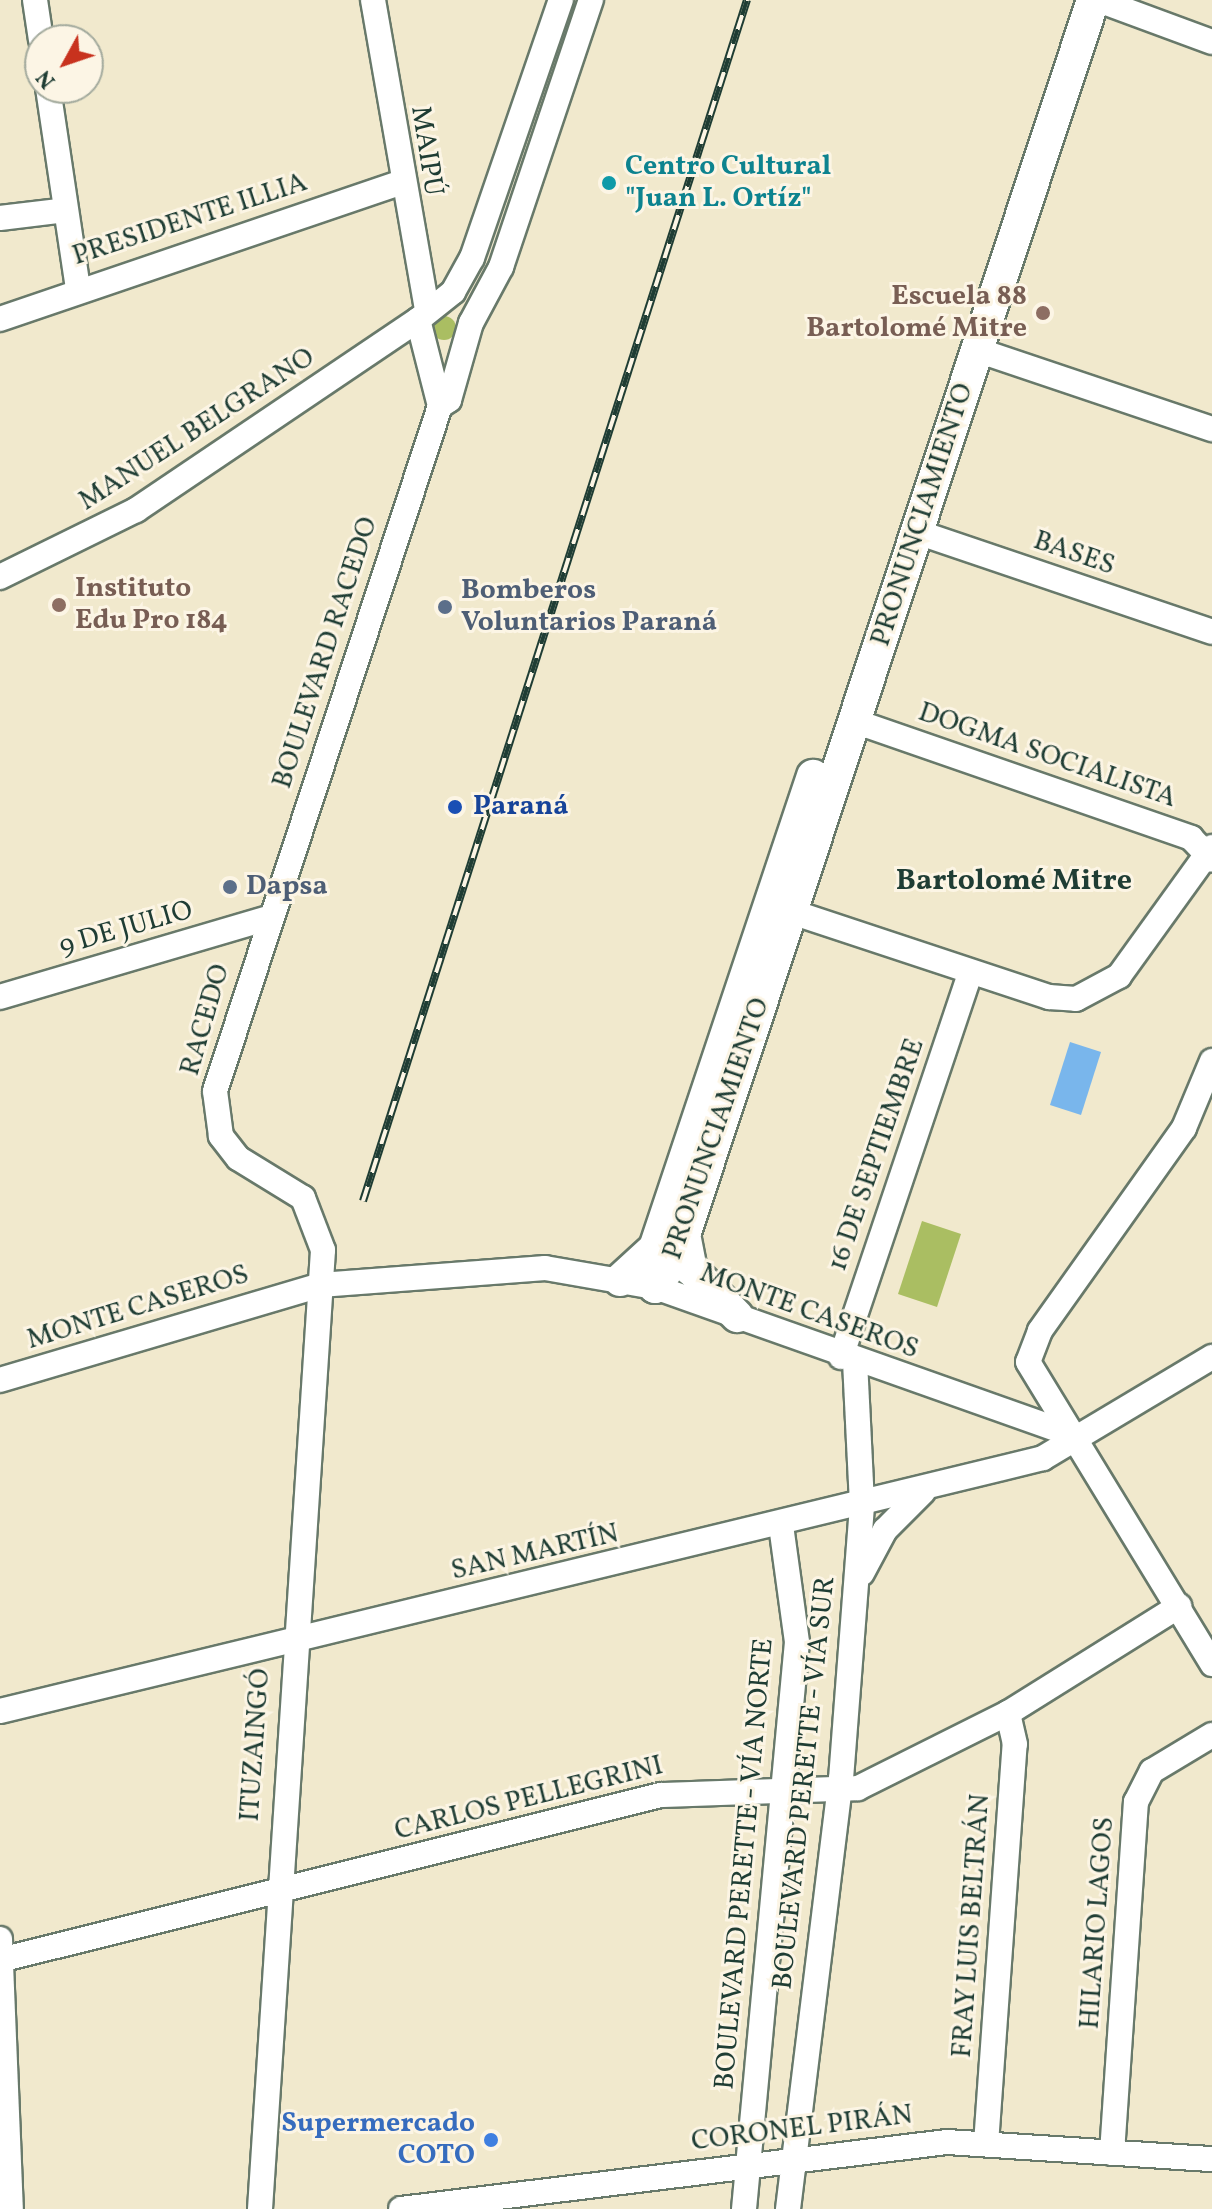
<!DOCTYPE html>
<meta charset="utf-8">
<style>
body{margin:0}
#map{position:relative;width:1212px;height:2209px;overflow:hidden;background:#f1e9cd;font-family:Vollkorn,serif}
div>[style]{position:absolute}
.green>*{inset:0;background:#aabe62}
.round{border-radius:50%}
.water>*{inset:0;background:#79b6ec}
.roads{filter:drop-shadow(2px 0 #68796a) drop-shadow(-2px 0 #68796a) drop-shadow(0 2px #68796a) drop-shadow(0 -2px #68796a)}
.minor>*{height:24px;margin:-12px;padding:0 12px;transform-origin:12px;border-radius:12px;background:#fff}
.major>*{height:32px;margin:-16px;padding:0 16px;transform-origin:16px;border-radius:16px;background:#fff}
.rail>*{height:8px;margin-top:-4px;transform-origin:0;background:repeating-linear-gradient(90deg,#fcf5e5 0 15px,#1f3d34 0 30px);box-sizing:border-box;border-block:2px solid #1f3d34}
.dots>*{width:22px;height:22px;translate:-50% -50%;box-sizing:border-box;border:4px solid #fcf5e5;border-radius:50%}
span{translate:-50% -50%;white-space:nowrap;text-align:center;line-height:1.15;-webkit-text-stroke:6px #fcf5e5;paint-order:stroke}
.street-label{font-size:28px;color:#1f3d34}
.culture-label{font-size:28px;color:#0d838f;font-weight:700}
.left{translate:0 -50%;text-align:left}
.education-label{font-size:28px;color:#785e54;font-weight:700}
.right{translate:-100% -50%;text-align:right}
.service-label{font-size:28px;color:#4e5e75;font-weight:700}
.transit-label{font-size:28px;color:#164399;font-weight:700}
.shop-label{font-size:28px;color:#366cbe;font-weight:700}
.neighbourhood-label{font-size:30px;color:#1f3d34;font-weight:700}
.north{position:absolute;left:24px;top:24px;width:80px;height:80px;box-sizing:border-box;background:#fcf5e5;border:2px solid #a4ab9e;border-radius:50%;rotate:230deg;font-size:22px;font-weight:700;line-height:32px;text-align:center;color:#1f3d34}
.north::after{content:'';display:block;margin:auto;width:28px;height:36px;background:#c8321e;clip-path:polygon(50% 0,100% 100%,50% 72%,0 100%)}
</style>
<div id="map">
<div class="green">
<i class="round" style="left:432px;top:316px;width:24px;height:24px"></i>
<i style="clip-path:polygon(922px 1221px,961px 1234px,937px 1307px,898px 1294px)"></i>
</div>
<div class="water">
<i style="clip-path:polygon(1070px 1042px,1101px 1052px,1081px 1115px,1050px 1105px)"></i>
</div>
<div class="roads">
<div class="minor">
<i style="left:35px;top:0;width:40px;rotate:81.5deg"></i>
<i style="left:373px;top:0;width:315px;rotate:80.1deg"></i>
<i style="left:1098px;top:0;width:121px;rotate:20.2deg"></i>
<i style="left:48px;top:88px;width:202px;rotate:81.5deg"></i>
<i style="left:0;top:218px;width:66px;rotate:-6.9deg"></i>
<i style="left:0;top:319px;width:422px;rotate:-18.8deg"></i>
<i style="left:977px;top:350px;width:248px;rotate:18.6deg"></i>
<i style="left:440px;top:406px;width:11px;rotate:-34deg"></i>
<i style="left:449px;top:400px;width:80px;rotate:-74.1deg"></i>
<i style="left:471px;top:323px;width:64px;rotate:-61.8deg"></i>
<i style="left:501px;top:267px;width:282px;rotate:-71.4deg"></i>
<i style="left:917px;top:532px;width:311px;rotate:18.7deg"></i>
<i style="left:0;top:577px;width:152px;rotate:-26.2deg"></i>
<i style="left:136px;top:510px;width:340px;rotate:-34deg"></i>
<i style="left:854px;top:721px;width:357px;rotate:19.1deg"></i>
<i style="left:1191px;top:838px;width:30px;rotate:46deg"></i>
<i style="left:792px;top:912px;width:271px;rotate:18.3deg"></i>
<i style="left:1049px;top:997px;width:27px;rotate:4deg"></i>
<i style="left:1076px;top:999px;width:49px;rotate:-28.1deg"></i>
<i style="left:1119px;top:976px;width:159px;rotate:-54.2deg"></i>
<i style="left:0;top:997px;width:280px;rotate:-16.4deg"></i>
<i style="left:1212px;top:1061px;width:73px;rotate:112.7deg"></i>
<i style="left:1184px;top:1128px;width:249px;rotate:125.4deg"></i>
<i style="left:1040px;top:1331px;width:33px;rotate:111deg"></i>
<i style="left:1028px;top:1362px;width:354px;rotate:58.6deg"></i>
<i style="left:841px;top:1357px;width:405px;rotate:-71.4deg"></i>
<i style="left:0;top:1380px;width:334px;rotate:-16.5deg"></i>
<i style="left:320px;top:1285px;width:226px;rotate:-4.3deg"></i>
<i style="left:545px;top:1268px;width:112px;rotate:9.8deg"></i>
<i style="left:655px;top:1287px;width:449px;rotate:19.5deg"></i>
<i style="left:862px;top:1573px;width:49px;rotate:-61.9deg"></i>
<i style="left:885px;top:1530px;width:54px;rotate:-45deg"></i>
<i style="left:0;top:1711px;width:1073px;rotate:-13.63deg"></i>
<i style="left:1043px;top:1458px;width:197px;rotate:-30.9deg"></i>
<i style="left:0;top:1939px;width:270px;rotate:87.7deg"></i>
<i style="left:0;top:1960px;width:681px;rotate:-14.02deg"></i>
<i style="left:661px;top:1795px;width:197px;rotate:-2deg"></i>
<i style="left:858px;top:1788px;width:168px;rotate:-26.6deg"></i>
<i style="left:1008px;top:1713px;width:202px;rotate:-32deg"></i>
<i style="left:986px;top:2144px;width:401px;rotate:-85.9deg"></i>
<i style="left:1015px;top:1744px;width:32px;rotate:-103deg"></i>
<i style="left:1112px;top:2153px;width:352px;rotate:-86.1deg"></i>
<i style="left:1136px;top:1802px;width:35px;rotate:-63deg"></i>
<i style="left:1152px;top:1771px;width:70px;rotate:-31deg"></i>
<i style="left:260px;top:2209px;width:961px;rotate:-86.24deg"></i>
<i style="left:323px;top:1250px;width:56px;rotate:-111deg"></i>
<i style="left:303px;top:1198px;width:76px;rotate:-148.4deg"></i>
<i style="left:238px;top:1158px;width:28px;rotate:-128deg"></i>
<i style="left:221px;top:1136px;width:45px;rotate:-97.6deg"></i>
<i style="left:215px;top:1091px;width:721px;rotate:-71.82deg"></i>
<i style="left:440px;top:406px;width:89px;rotate:-104.3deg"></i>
<i style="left:418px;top:320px;width:45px;rotate:-38.7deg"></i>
<i style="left:453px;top:292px;width:39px;rotate:-61deg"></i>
<i style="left:472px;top:258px;width:273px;rotate:-71deg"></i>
<i style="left:401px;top:2209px;width:550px;rotate:-7deg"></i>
<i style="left:947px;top:2142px;width:266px;rotate:3.7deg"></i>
<i style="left:744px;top:2209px;width:569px;rotate:-84.66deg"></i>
<i style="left:797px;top:1642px;width:118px;rotate:-97.8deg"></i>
<i style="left:788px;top:2209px;width:433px;rotate:-83deg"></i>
<i style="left:841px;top:1779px;width:276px;rotate:-85.6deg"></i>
<i style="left:862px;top:1504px;width:142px;rotate:-92.8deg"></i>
</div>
<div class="major">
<i style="left:684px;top:1234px;width:36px;rotate:79deg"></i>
<i style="left:691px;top:1269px;width:66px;rotate:45.6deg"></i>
<i style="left:620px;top:1280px;width:47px;rotate:-42.4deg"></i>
<i style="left:655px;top:1287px;width:38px;rotate:-55deg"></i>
<i style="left:677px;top:1256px;width:1323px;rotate:-71.67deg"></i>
<i style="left:655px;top:1287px;width:39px;rotate:-90deg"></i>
<i style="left:655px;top:1248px;width:498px;rotate:-71.5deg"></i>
</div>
</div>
<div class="rail">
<i style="left:363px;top:1201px;width:1261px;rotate:-72.27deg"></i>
</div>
<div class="dots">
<i style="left:609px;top:183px;background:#0f9aa8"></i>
<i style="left:1043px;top:313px;background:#8d6e63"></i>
<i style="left:59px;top:605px;background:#8d6e63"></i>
<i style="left:445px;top:607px;background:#5c6f8a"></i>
<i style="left:455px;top:807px;background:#1a4fb4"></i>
<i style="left:230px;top:887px;background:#5c6f8a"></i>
<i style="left:491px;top:2140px;background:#3f7fe0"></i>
</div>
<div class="street-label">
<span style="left:426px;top:151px;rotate:81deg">MAIPÚ</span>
<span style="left:190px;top:220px;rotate:-18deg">PRESIDENTE ILLIA</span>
<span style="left:197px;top:430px;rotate:-33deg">MANUEL BELGRANO</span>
<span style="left:923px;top:515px;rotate:-72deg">PRONUNCIAMIENTO</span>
<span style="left:1074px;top:554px;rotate:19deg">BASES</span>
<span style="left:326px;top:653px;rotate:-72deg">BOULEVARD RACEDO</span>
<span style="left:1047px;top:756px;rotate:19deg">DOGMA SOCIALISTA</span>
<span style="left:126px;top:929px;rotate:-16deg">9 DE JULIO</span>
<span style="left:206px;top:1020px;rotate:-74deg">RACEDO</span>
<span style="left:717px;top:1129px;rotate:-71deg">PRONUNCIAMIENTO</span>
<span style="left:877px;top:1155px;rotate:-71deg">16 DE SEPTIEMBRE</span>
<span style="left:138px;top:1308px;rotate:-17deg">MONTE CASEROS</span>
<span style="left:809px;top:1312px;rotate:20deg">MONTE CASEROS</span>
<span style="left:535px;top:1553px;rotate:-13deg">SAN MARTÍN</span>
<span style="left:256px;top:1745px;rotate:-86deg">ITUZAINGÓ</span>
<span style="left:805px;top:1783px;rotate:-84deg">BOULEVARD PERETTE - VÍA SUR</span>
<span style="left:529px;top:1799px;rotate:-14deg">CARLOS PELLEGRINI</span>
<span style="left:745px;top:1864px;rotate:-85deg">BOULEVARD PERETTE - VÍA NORTE</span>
<span style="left:1098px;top:1923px;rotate:-86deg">HILARIO LAGOS</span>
<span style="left:972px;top:1926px;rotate:-86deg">FRAY LUIS BELTRÁN</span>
<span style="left:802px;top:2129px;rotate:-7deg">CORONEL PIRÁN</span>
</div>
<div class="culture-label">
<span class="left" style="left:625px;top:183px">Centro Cultural<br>"Juan L. Ortíz"</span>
</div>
<div class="education-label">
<span class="right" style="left:1027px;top:313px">Escuela 88<br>Bartolomé Mitre</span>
<span class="left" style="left:75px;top:605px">Instituto<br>Edu Pro 184</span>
</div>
<div class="service-label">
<span class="left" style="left:461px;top:607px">Bomberos<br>Voluntarios Paraná</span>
<span class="left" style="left:246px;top:887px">Dapsa</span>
</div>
<div class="transit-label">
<span class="left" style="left:473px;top:807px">Paraná</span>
</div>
<div class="shop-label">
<span class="right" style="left:475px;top:2140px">Supermercado<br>COTO</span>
</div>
<div class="neighbourhood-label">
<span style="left:1014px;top:881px">Bartolomé Mitre</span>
</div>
<div class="north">N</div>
</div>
